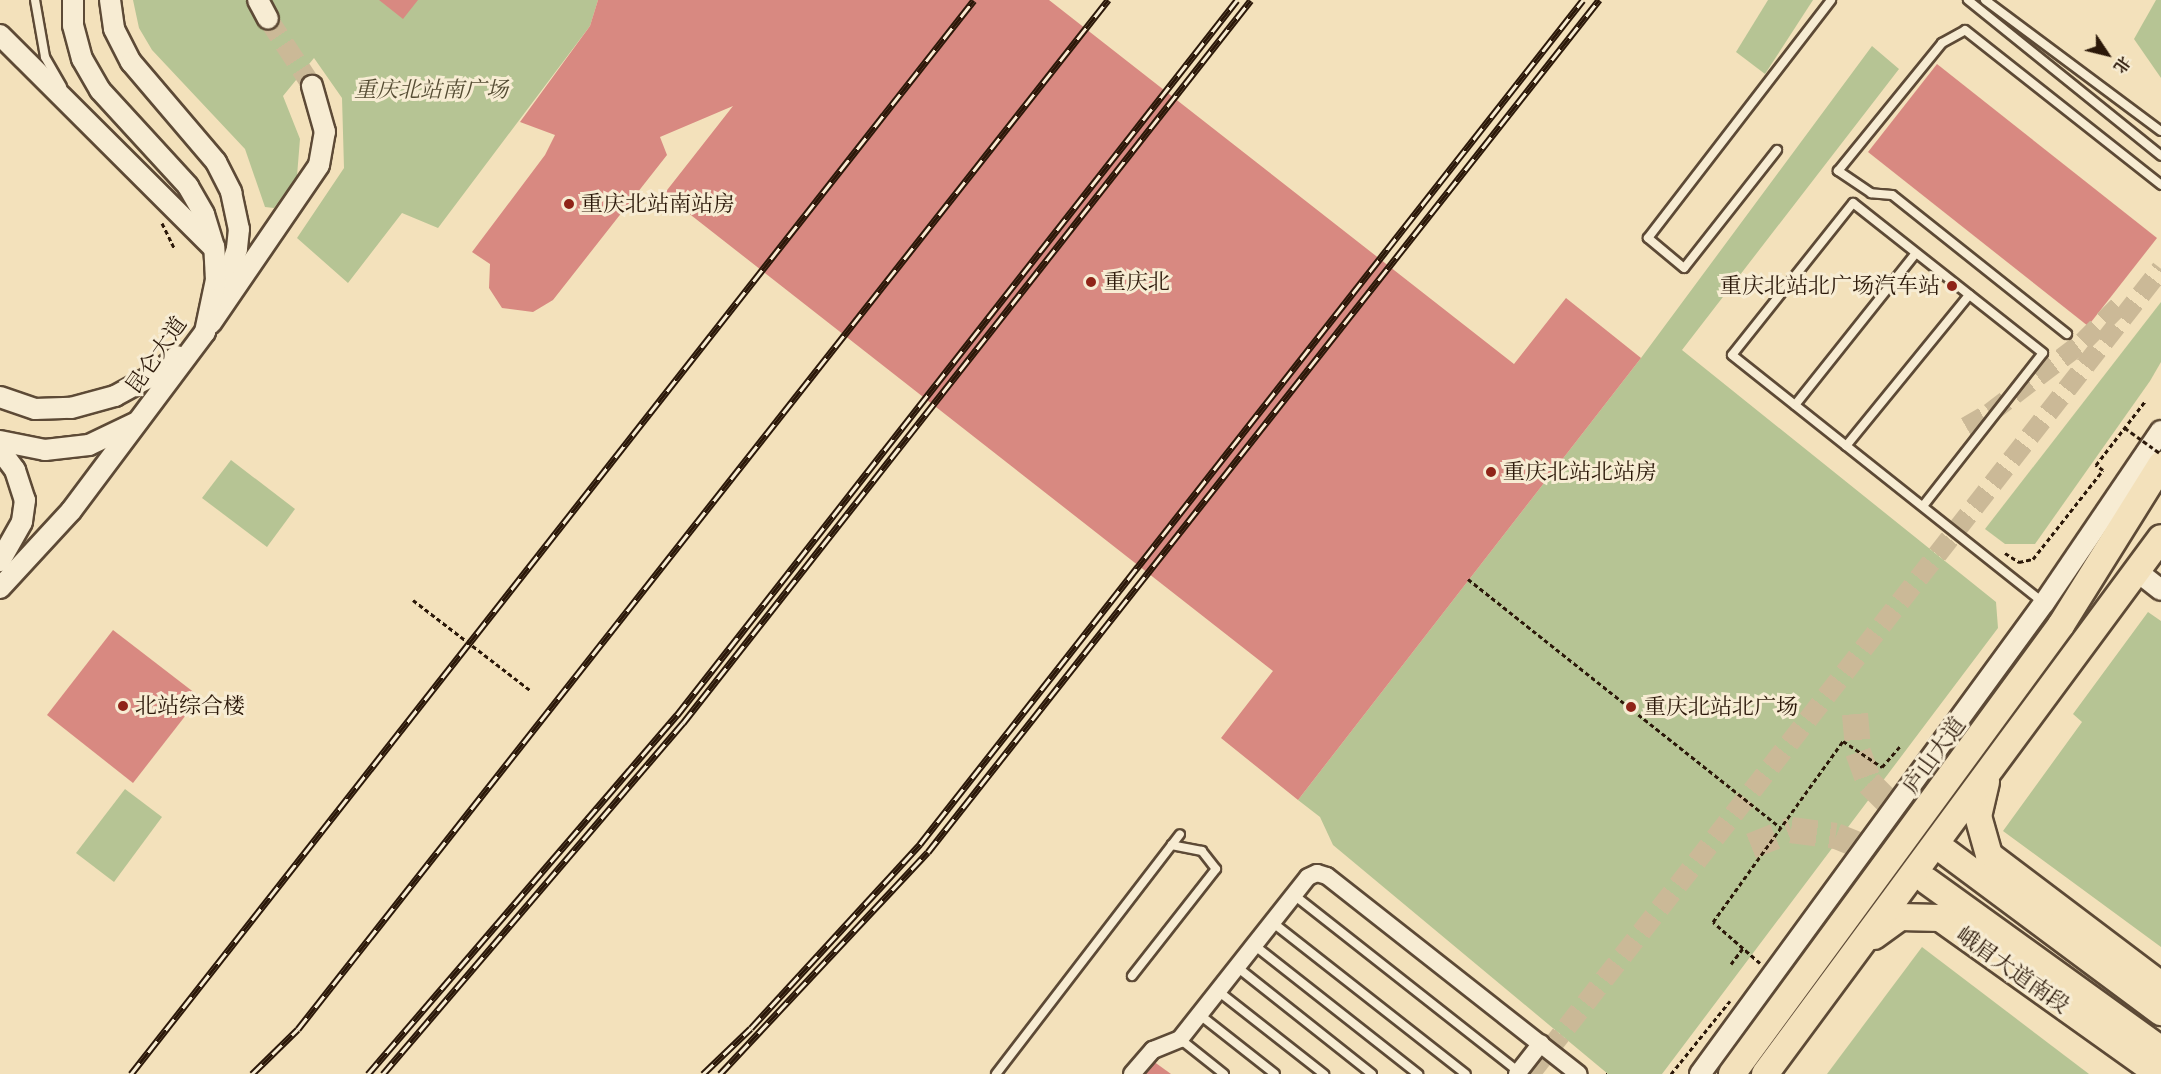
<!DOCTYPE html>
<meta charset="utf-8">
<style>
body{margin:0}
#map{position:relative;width:2161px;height:1074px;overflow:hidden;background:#f3e1bb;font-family:"EB Garamond","Noto Serif SC",serif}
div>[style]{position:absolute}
.green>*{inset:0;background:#b6c494}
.building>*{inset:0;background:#d88981}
.tertiary-tunnel>*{height:20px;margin-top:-10px;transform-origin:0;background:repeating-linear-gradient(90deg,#cbb997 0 20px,transparent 0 30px)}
.primary-tunnel>*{height:26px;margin-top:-13px;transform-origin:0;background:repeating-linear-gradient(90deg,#cbb997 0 26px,transparent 0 39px)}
.path>*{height:3px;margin-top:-1.5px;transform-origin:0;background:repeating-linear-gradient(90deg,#2b1809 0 4.5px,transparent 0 7.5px)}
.roads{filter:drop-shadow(2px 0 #5d4a36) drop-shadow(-2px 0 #5d4a36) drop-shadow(0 2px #5d4a36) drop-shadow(0 -2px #5d4a36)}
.service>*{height:8px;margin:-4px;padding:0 4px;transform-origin:4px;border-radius:4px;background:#f7ecd3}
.minor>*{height:16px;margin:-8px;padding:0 8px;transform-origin:8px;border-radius:8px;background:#f7ecd3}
.tertiary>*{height:20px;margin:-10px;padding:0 10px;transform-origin:10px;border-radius:10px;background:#f7ecd3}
.primary>*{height:26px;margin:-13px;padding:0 13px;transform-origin:13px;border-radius:13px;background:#f3e1bb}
.rail>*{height:7px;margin-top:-3.5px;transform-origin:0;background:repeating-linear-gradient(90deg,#f7ecd3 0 14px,#2b1809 0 28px);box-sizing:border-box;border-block:2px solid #2b1809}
.path-bridge>*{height:3px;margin-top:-1.5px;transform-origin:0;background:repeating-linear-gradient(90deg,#2b1809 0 4.5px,transparent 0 7.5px)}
.dots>*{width:16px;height:16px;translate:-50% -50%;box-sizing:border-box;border:3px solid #f7ecd3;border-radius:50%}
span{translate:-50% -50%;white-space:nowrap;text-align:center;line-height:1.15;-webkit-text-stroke:6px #f7ecd3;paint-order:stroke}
.park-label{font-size:22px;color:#554c33;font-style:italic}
.poi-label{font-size:22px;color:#2b1809}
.left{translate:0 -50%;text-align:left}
.right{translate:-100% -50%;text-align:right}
.street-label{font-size:22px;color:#2b1809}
.north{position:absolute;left:2077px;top:24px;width:60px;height:60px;-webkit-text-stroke:4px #f7ecd3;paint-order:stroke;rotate:125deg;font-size:16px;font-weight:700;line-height:24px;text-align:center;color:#2b1809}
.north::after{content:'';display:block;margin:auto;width:21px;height:27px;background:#2b1809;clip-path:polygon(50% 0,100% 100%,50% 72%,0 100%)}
</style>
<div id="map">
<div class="green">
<i style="clip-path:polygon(133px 0,598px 0,590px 26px,438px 228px,402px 213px,348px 283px,297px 238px,344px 168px,342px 98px,314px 58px,283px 96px,300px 139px,297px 176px,274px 208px,265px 207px,245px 149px,152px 50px,139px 28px)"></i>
<i style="clip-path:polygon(1768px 0,1813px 0,1765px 74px,1736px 52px)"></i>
<i style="clip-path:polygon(2156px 0,2161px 0,2161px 78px,2134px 39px)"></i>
<i style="clip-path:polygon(1872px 46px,1899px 69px,1682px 350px,1996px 602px,1998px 628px,1662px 1074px,1608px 1074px,1333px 845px,1320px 817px,1298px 800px,1641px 358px)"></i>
<i style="clip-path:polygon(2161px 302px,2161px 362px,2150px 381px,2035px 544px,2005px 544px,1985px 529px)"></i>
<i style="clip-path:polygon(231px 460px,295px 509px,267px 547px,202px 498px)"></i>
<i style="clip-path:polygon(2148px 612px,2161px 621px,2161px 947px,2003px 831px,2082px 722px,2073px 714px)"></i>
<i style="clip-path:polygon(125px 789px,162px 817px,114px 882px,76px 853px)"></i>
<i style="clip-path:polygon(1922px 947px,2089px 1074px,1827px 1074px)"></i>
</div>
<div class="building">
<i style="clip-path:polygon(379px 0,418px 0,403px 19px)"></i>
<i style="clip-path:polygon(598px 0,1049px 0,1514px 364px,1566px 298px,1641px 358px,1298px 800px,1221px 738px,1273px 671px,664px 194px,733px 106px,660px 137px,667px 155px,553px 300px,533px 312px,502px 308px,489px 288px,490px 264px,472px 252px,545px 155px,555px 135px,520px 122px,590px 26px)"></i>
<i style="clip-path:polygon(1937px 64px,2157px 238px,2088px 326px,1868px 152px)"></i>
<i style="clip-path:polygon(113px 630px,200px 697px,133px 783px,47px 715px)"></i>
<i style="clip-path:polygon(1153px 1061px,1171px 1074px,1143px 1074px)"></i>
</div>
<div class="tertiary-tunnel">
<i style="left:268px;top:19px;width:80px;rotate:56.7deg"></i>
<i style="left:1966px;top:427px;width:28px;rotate:-30deg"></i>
<i style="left:1990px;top:413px;width:117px;rotate:-37.4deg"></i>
<i style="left:2083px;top:342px;width:51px;rotate:-45deg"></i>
<i style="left:1530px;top:1074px;width:1023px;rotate:-51.91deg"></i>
</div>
<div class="primary-tunnel">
<i style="left:1855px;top:714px;width:38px;rotate:85deg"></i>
<i style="left:1858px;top:752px;width:33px;rotate:70deg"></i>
<i style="left:1869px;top:783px;width:64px;rotate:45deg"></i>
<i style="left:1914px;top:828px;width:40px;rotate:37deg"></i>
<i style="left:1751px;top:846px;width:43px;rotate:-21.8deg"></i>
<i style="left:1791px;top:830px;width:45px;rotate:7.6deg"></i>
<i style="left:1836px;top:836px;width:51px;rotate:22deg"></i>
<i style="left:1883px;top:855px;width:51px;rotate:30.6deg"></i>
</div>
<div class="path">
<i style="left:162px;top:223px;width:28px;rotate:64deg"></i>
<i style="left:2005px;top:553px;width:17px;rotate:33deg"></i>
<i style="left:2019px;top:562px;width:14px;rotate:-12deg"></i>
<i style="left:2033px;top:559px;width:113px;rotate:-51.8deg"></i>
<i style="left:2103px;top:470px;width:9px;rotate:-144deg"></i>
<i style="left:2096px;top:465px;width:82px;rotate:-52.4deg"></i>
<i style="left:1468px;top:579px;width:400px;rotate:38.5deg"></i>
<i style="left:413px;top:600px;width:149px;rotate:37.6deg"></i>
<i style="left:1760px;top:963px;width:62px;rotate:-138.9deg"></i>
<i style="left:1713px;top:922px;width:223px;rotate:-54.3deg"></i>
<i style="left:1843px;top:741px;width:47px;rotate:33.7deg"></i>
<i style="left:1882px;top:767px;width:28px;rotate:-49deg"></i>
<i style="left:1731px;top:964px;width:20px;rotate:-53deg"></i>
<i style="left:1606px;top:1074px;width:1px"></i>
<i style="left:1671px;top:1074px;width:94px;rotate:-51.1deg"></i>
</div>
<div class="roads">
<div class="service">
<i style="left:35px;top:0;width:58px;rotate:80deg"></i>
<i style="left:45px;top:57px;width:34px;rotate:60deg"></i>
<i style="left:1968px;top:0;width:248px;rotate:38.9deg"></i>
<i style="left:1985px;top:0;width:219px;rotate:36.7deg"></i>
<i style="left:1777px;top:150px;width:150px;rotate:128.2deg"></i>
<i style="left:1684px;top:268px;width:47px;rotate:-140.2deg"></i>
<i style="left:1648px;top:238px;width:300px;rotate:-52.4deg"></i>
<i style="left:2067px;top:334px;width:223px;rotate:-141.5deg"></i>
<i style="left:1892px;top:195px;width:21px;rotate:-175deg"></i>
<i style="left:1871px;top:193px;width:40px;rotate:-146deg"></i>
<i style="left:1838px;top:171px;width:165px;rotate:-50.9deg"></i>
<i style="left:1942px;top:43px;width:26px;rotate:-29deg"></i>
<i style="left:1965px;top:30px;width:250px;rotate:38.3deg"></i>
<i style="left:1795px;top:405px;width:194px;rotate:-51.5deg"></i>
<i style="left:1846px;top:446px;width:195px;rotate:-50.8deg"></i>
<i style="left:1923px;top:506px;width:194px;rotate:-51.9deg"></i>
<i style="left:2043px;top:353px;width:242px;rotate:-141.7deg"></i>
<i style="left:1853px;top:203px;width:194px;rotate:128.5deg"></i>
<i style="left:1732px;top:355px;width:399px;rotate:38.5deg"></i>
<i style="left:1294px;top:895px;width:286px;rotate:38.2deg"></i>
<i style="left:1272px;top:922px;width:246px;rotate:38.1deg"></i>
<i style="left:1254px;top:945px;width:209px;rotate:38.2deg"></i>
<i style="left:1237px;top:967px;width:172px;rotate:38.4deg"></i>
<i style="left:1132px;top:976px;width:136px;rotate:-51.9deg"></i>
<i style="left:1216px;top:869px;width:23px;rotate:-128deg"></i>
<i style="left:1202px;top:851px;width:31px;rotate:-169deg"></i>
<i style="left:1218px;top:991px;width:135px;rotate:38.1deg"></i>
<i style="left:1200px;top:1015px;width:95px;rotate:38.2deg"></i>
<i style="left:1180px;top:1039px;width:56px;rotate:38.5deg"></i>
<i style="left:996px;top:1074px;width:302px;rotate:-52.5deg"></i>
</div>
<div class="minor">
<i style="left:1132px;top:1074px;width:32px;rotate:-49deg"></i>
<i style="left:1153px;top:1050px;width:29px;rotate:-22deg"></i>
<i style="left:1180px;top:1039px;width:206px;rotate:-51.7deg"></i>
<i style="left:1308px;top:877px;width:10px;rotate:-24deg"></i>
<i style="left:1317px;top:873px;width:10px;rotate:17deg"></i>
<i style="left:1327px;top:876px;width:320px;rotate:38.2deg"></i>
<i style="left:1517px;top:1074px;width:39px;rotate:-52deg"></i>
</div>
<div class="tertiary">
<i style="left:110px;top:0;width:29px;rotate:82deg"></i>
<i style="left:114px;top:29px;width:37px;rotate:63deg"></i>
<i style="left:131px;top:62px;width:131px;rotate:49.6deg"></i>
<i style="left:216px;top:162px;width:34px;rotate:63deg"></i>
<i style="left:231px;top:192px;width:38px;rotate:78deg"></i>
<i style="left:239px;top:229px;width:20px;rotate:96deg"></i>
<i style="left:237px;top:249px;width:44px;rotate:108.4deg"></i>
<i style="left:258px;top:0;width:21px;rotate:62deg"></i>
<i style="left:0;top:35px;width:299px;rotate:44.9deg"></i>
<i style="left:211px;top:323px;width:191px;rotate:-55.6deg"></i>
<i style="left:319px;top:165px;width:34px;rotate:-80deg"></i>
<i style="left:325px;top:132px;width:48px;rotate:-105.8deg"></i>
<i style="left:0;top:397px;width:37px;rotate:19deg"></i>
<i style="left:35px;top:409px;width:36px;rotate:-2deg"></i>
<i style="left:71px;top:408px;width:46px;rotate:-15.3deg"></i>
<i style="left:115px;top:396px;width:50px;rotate:-28.6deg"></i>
<i style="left:159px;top:372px;width:24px;rotate:-42deg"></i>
<i style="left:0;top:441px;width:46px;rotate:11.3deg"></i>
<i style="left:45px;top:450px;width:44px;rotate:-6.5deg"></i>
<i style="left:89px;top:445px;width:51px;rotate:-25.6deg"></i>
<i style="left:0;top:450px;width:25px;rotate:53deg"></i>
<i style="left:15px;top:470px;width:32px;rotate:72deg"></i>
<i style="left:25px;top:500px;width:22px;rotate:98deg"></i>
<i style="left:22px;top:522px;width:45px;rotate:119.4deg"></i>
<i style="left:2138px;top:572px;width:29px;rotate:38deg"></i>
<i style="left:0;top:588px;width:105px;rotate:-47.3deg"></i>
<i style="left:71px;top:511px;width:224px;rotate:-53.2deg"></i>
<i style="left:205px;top:332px;width:53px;rotate:-78.1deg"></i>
<i style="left:216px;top:280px;width:33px;rotate:-93deg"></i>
<i style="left:214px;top:247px;width:34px;rotate:-107deg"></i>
<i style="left:204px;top:214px;width:32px;rotate:-120deg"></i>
<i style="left:188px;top:186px;width:130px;rotate:-132.5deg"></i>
<i style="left:100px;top:90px;width:36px;rotate:-120deg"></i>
<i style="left:82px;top:59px;width:35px;rotate:-105deg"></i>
<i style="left:73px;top:25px;width:25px;rotate:-90deg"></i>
<i style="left:1700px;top:1074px;width:583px;rotate:-53.86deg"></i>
<i style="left:2044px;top:603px;width:208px;rotate:-55.8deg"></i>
</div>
<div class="primary">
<i style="left:1986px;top:782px;width:35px;rotate:103deg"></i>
<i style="left:1978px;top:816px;width:41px;rotate:74.2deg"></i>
<i style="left:1989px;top:855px;width:216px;rotate:37.1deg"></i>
<i style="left:1946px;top:852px;width:268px;rotate:36.7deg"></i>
<i style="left:1927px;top:881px;width:289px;rotate:35.8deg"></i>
<i style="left:1874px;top:936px;width:32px;rotate:-36deg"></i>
<i style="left:1900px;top:917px;width:40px;rotate:1.4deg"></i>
<i style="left:1940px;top:918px;width:269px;rotate:35.5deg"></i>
<i style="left:1732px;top:1074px;width:557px;rotate:-53.77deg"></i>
<i style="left:2061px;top:625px;width:189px;rotate:-58deg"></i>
<i style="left:1765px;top:1074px;width:666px;rotate:-53.54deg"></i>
</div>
</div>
<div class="rail">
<i style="left:131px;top:1074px;width:1365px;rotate:-51.87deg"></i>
<i style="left:252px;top:1074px;width:64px;rotate:-44.4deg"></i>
<i style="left:298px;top:1029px;width:1310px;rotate:-51.79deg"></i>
<i style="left:368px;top:1074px;width:474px;rotate:-49.3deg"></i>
<i style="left:677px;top:715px;width:908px;rotate:-51.93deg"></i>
<i style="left:383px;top:1074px;width:462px;rotate:-49.5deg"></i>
<i style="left:683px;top:723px;width:919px;rotate:-51.85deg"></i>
<i style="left:703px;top:1074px;width:66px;rotate:-43.8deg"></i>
<i style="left:751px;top:1028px;width:250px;rotate:-47.4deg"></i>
<i style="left:920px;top:844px;width:1073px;rotate:-51.85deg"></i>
<i style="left:720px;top:1074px;width:304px;rotate:-46.9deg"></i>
<i style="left:928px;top:852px;width:1085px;rotate:-51.78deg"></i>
</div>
<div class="path-bridge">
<i style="left:2125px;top:428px;width:44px;rotate:35.8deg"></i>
</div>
<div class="dots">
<i style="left:569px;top:204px;background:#8f2418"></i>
<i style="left:1091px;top:282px;background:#8f2418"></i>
<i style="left:1952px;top:286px;background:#8f2418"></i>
<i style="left:1491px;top:472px;background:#8f2418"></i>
<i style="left:123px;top:706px;background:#8f2418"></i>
<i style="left:1631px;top:707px;background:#8f2418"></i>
</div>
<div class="park-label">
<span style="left:431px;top:90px">重庆北站南广场</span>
</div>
<div class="poi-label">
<span class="left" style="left:581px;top:204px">重庆北站南站房</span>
<span class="left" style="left:1104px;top:282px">重庆北</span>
<span class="right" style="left:1940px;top:286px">重庆北站北广场汽车站</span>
<span class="left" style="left:1503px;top:472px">重庆北站北站房</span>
<span class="left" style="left:135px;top:706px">北站综合楼</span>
<span class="left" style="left:1644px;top:707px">重庆北站北广场</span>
</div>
<div class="street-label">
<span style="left:156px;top:355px;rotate:-55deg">昆仑大道</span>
<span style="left:1934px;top:755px;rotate:-54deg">庐山大道</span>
<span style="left:2013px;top:970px;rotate:35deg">峨眉大道南段</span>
</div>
<div class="north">北</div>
</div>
